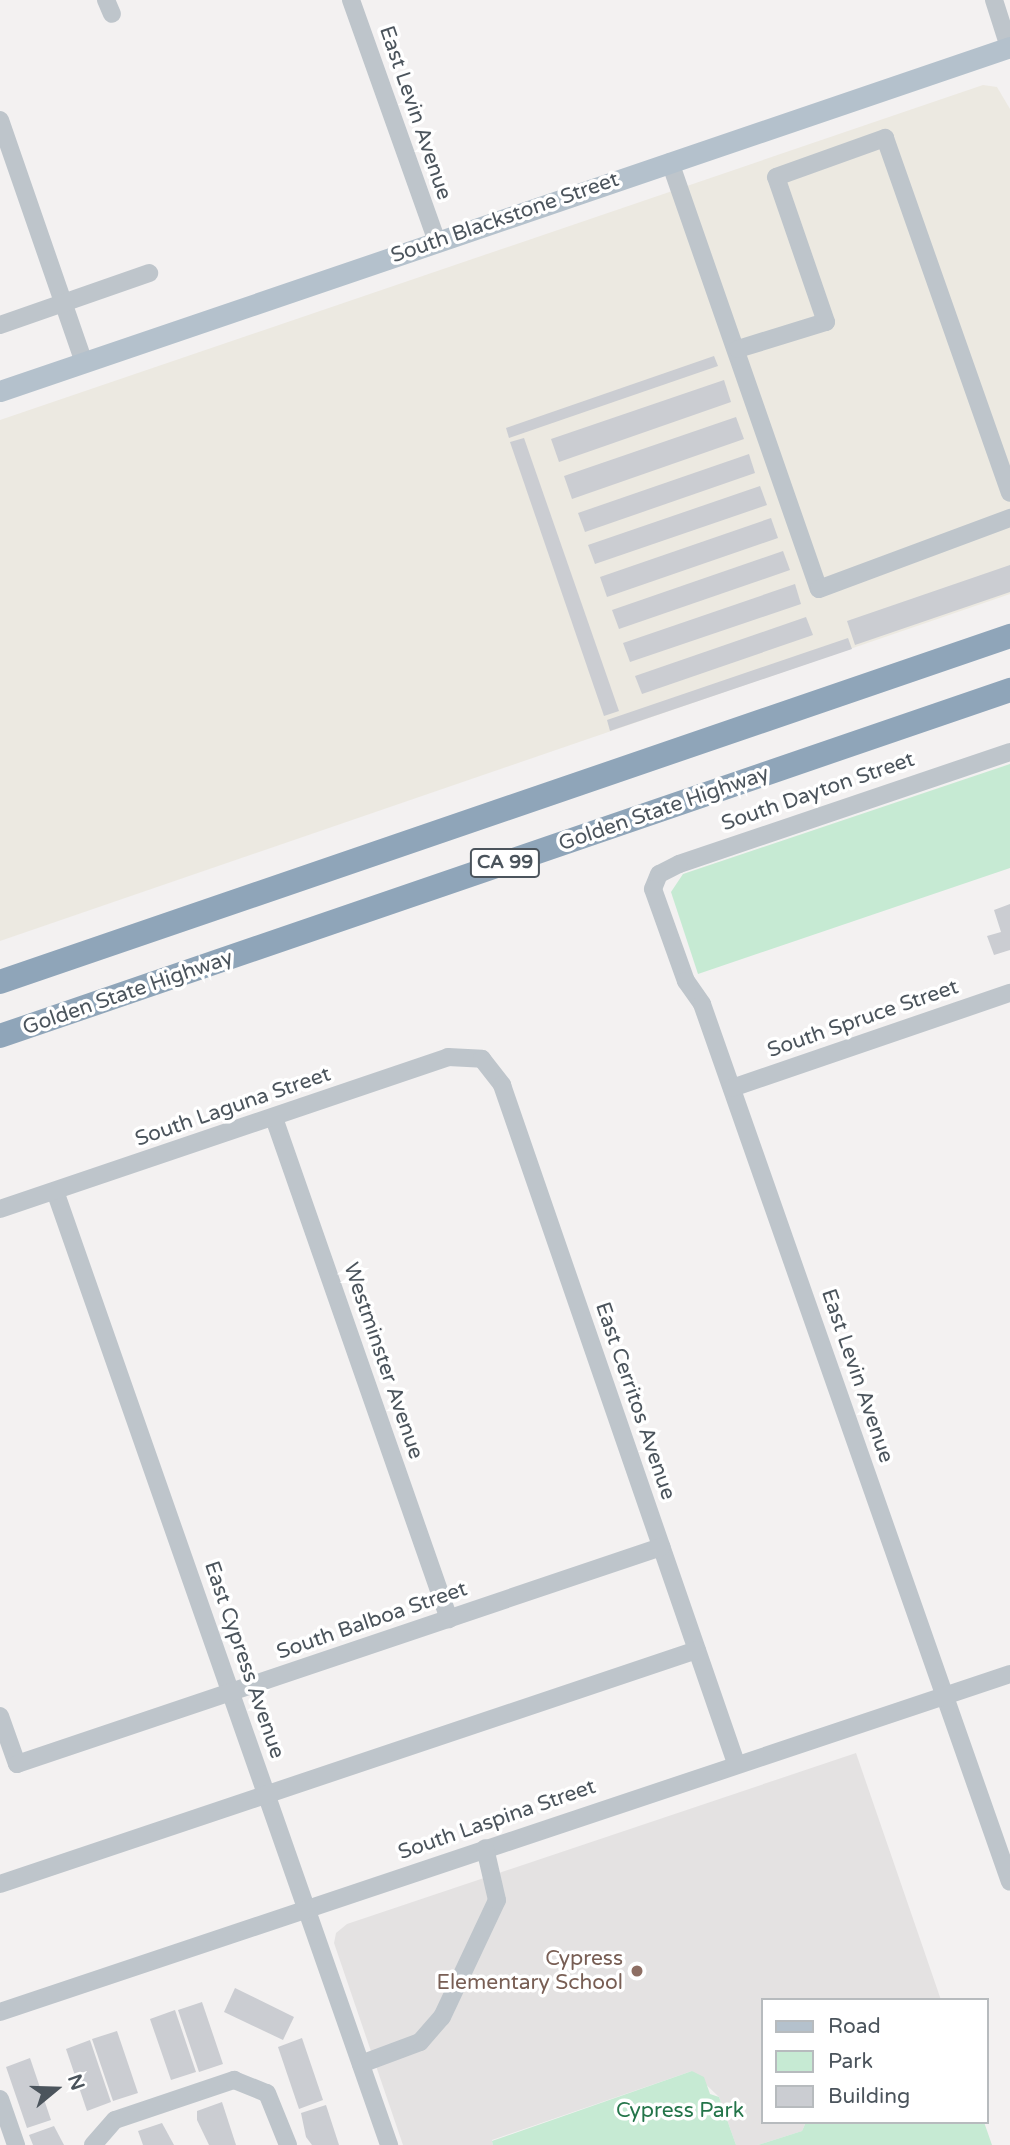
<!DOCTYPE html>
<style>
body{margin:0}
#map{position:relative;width:1010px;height:2145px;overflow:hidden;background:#f3f1f1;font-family:"Varela Round",sans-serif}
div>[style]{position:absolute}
.commercial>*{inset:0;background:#ece9e1}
.education>*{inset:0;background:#e4e2e2}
.green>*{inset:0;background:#c6ead3}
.building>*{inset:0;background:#cbcdd2}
.minor>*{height:18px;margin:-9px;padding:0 9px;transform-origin:9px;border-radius:9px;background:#bec5cb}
.major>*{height:21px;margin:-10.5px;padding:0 10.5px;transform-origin:10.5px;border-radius:10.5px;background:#b4c1cc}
.highway>*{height:24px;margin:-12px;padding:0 12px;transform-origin:12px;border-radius:12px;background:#8fa5b9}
.dots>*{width:19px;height:19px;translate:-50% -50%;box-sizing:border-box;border:4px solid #fff;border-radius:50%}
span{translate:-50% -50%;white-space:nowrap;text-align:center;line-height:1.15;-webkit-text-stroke:7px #fff;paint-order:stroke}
.shield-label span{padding:2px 5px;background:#fff;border:2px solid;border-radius:5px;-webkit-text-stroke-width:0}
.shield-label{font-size:19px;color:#4b545c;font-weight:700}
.street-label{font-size:21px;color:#4b545c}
.education-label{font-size:21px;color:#785e54}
.right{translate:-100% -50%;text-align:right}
.park-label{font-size:21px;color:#24754a}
.legend{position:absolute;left:761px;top:1998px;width:228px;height:126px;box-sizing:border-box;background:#fff;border:2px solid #b7bbbe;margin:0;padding:9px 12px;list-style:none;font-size:21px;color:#4b545c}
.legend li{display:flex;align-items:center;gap:14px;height:35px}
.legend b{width:35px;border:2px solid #b7bbbe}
.north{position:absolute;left:21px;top:2054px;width:70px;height:70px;-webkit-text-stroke:5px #fff;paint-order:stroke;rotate:71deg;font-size:19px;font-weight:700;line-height:28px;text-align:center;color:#4b545c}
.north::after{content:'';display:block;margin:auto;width:24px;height:32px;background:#4b545c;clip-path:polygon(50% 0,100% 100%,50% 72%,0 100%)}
</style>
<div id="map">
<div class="commercial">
<i style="clip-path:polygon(983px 85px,997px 87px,1010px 109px,1010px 594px,0 941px,0 420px)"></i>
</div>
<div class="education">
<i style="clip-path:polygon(856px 1753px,941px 2000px,763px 2000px,763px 2122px,806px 2122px,802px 2131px,758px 2145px,736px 2145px,719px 2097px,692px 2071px,492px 2140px,493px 2145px,403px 2145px,334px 1943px,336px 1933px,347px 1924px)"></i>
</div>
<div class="green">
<i style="clip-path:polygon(1010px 764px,1010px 868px,698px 974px,671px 892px,683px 874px)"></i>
<i style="clip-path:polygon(692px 2071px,704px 2077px,710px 2094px,719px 2097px,736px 2145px,493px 2145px,492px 2141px)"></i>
<i style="clip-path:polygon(806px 2122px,984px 2122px,992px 2145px,758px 2145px,802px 2131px)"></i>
</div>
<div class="building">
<i style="clip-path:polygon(714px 356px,718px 366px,509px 438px,506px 428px)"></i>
<i style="clip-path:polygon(724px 380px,731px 402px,559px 462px,551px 439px)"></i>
<i style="clip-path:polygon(736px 417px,744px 439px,572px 499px,564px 476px)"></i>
<i style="clip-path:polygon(524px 438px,619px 711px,604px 716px,510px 442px)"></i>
<i style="clip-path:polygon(749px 454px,755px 473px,585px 532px,578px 513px)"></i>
<i style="clip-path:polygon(760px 486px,767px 505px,595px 564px,588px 545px)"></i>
<i style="clip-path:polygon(771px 518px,778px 538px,607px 597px,600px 577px)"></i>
<i style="clip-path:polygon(783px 551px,790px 570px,619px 629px,612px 610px)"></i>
<i style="clip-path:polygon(1010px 565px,1010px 592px,855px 645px,847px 621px)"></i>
<i style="clip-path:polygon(795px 584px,801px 604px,630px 662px,623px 643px)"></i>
<i style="clip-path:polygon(806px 617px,813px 635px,642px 694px,635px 676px)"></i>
<i style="clip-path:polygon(848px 638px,852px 649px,610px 731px,607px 720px)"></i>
<i style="clip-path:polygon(1010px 904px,1010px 950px,994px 955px,987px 936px,1001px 932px,994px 910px)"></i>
<i style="clip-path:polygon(235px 1988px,294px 2017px,283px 2040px,224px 2012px)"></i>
<i style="clip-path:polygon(202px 2002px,223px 2064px,199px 2072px,178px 2010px)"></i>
<i style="clip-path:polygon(175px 2010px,196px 2072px,171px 2080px,150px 2019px)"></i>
<i style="clip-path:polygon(117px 2031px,138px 2093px,113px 2101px,92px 2039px)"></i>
<i style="clip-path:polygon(302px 2038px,323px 2100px,299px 2109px,278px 2047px)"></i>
<i style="clip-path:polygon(90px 2040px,111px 2102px,87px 2111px,66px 2049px)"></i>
<i style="clip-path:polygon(30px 2058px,51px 2120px,27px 2128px,6px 2067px)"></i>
<i style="clip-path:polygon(222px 2102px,236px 2145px,209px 2145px,197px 2120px,197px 2111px)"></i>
<i style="clip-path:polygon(326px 2105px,339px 2145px,312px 2145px,306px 2137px,301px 2113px)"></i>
<i style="clip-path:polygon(162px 2123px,174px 2145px,143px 2145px,138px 2131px)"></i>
<i style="clip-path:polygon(54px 2126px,64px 2145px,33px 2145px,29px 2135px)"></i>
</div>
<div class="minor">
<i style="left:106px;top:0;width:15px;rotate:67deg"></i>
<i style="left:351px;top:0;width:256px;rotate:70.4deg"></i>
<i style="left:994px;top:0;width:52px;rotate:72.3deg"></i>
<i style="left:0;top:120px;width:256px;rotate:70.9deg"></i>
<i style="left:670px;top:162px;width:452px;rotate:70.8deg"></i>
<i style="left:819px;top:589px;width:204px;rotate:-20.4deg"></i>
<i style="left:0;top:325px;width:158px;rotate:-19.2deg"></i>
<i style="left:738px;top:349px;width:92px;rotate:-17.1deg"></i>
<i style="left:826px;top:322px;width:153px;rotate:-109deg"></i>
<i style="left:776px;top:177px;width:116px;rotate:-19.7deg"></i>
<i style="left:885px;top:138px;width:376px;rotate:70.6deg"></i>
<i style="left:1010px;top:752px;width:349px;rotate:161.3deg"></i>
<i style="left:679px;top:864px;width:22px;rotate:153deg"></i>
<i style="left:659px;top:874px;width:16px;rotate:112deg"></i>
<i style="left:653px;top:889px;width:98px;rotate:70.3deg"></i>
<i style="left:686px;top:981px;width:28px;rotate:55deg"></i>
<i style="left:702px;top:1004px;width:930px;rotate:70.67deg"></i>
<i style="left:732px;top:1088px;width:294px;rotate:-18.9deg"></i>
<i style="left:274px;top:1118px;width:531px;rotate:70.75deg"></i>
<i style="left:55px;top:1191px;width:1011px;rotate:70.7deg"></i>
<i style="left:0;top:1209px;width:473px;rotate:-18.7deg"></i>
<i style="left:448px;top:1057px;width:34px;rotate:3deg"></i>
<i style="left:482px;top:1059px;width:33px;rotate:52deg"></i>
<i style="left:502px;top:1085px;width:717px;rotate:70.96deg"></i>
<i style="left:0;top:1716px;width:51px;rotate:70.5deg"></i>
<i style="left:17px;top:1764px;width:680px;rotate:-18.62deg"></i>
<i style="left:0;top:1884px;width:735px;rotate:-18.56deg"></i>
<i style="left:0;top:2012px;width:1065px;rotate:-18.5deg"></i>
<i style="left:361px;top:2064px;width:63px;rotate:-20.4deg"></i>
<i style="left:420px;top:2042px;width:33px;rotate:-49deg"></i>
<i style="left:442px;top:2017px;width:129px;rotate:-64.8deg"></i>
<i style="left:497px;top:1900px;width:53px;rotate:-103deg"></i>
<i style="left:0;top:2099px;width:49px;rotate:70.8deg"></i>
<i style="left:93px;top:2145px;width:33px;rotate:-49deg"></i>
<i style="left:115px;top:2120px;width:126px;rotate:-18.6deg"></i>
<i style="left:234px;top:2080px;width:35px;rotate:22deg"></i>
<i style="left:267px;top:2093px;width:56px;rotate:68deg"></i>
</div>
<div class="major">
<i style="left:0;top:391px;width:1067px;rotate:-18.81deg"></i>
</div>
<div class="highway">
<i style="left:0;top:982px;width:1068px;rotate:-18.91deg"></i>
<i style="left:0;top:1036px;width:1068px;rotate:-18.91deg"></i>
</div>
<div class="dots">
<i style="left:637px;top:1971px;background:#8d6e63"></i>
</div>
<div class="shield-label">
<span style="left:505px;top:863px">CA 99</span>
</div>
<div class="street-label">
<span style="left:415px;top:113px;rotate:71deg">East Levin Avenue</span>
<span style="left:505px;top:218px;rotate:-19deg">South Blackstone Street</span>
<span style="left:818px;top:792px;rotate:-19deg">South Dayton Street</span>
<span style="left:664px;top:809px;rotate:-19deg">Golden State Highway</span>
<span style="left:128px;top:993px;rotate:-19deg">Golden State Highway</span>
<span style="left:863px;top:1019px;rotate:-19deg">South Spruce Street</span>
<span style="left:233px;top:1107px;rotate:-19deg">South Laguna Street</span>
<span style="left:383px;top:1361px;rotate:71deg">Westminster Avenue</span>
<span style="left:857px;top:1376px;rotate:71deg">East Levin Avenue</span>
<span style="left:635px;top:1401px;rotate:71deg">East Cerritos Avenue</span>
<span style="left:372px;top:1621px;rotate:-19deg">South Balboa Street</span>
<span style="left:244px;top:1660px;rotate:71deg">East Cypress Avenue</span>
<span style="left:497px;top:1820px;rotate:-19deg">South Laspina Street</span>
</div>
<div class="education-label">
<span class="right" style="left:623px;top:1971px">Cypress<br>Elementary School</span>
</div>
<div class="park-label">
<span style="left:680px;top:2111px">Cypress Park</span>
</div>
<ul class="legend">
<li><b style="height:9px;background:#b4c1cc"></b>Road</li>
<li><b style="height:19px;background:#c6ead3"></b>Park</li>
<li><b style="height:19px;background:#cbcdd2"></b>Building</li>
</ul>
<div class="north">N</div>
</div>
